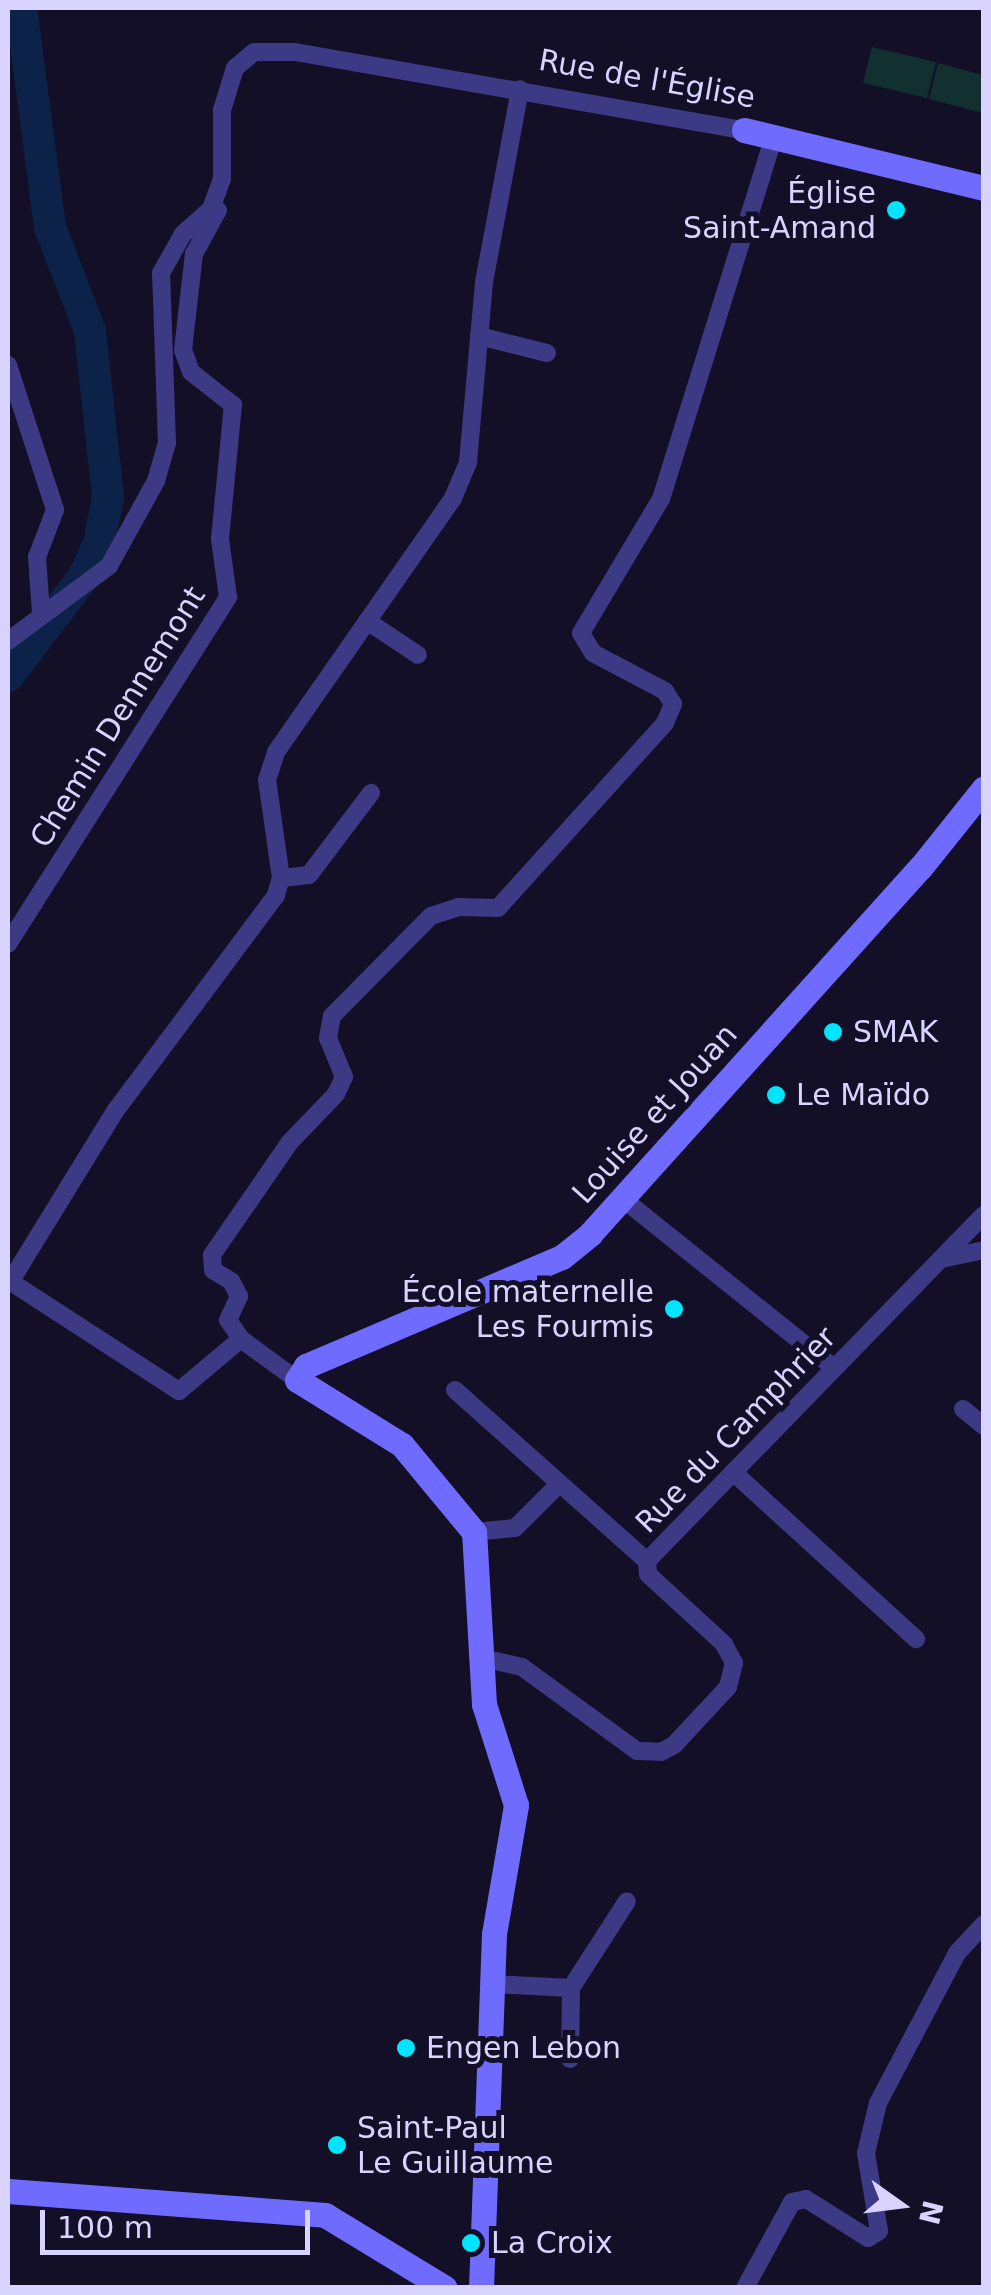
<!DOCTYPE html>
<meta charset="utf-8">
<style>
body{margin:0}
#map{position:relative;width:991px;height:2295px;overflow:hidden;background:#130f26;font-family:"DejaVu Sans",sans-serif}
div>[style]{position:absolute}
.green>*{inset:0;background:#12302f}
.river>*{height:32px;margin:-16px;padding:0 16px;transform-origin:16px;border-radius:16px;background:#0c2248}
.street>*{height:18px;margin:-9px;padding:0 9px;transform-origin:9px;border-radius:9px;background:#3d3a85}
.secondary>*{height:25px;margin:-12.5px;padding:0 12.5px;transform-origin:12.5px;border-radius:12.5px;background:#6f6bff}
.dots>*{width:28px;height:28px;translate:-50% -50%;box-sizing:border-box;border:5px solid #130f26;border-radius:50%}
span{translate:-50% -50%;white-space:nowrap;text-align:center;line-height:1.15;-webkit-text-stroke:10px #130f26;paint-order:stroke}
.street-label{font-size:30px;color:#d9d4ff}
.poi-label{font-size:30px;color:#d9d4ff}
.right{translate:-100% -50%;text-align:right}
.left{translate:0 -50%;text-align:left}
.frame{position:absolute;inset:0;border:10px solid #d9d4ff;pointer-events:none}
.north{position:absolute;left:851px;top:2155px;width:100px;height:100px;-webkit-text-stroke:8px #130f26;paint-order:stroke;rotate:104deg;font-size:28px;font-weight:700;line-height:40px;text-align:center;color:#d9d4ff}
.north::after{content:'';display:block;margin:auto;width:35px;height:45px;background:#d9d4ff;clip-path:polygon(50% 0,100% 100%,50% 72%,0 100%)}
.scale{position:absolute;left:40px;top:2210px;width:270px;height:45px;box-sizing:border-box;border:5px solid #d9d4ff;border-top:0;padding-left:12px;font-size:30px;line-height:35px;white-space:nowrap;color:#d9d4ff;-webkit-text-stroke:8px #130f26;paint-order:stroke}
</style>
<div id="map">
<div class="green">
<i style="clip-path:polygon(872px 47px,936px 62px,927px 98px,863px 83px)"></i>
<i style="clip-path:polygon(938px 63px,983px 75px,983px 113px,929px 99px)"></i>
</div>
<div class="river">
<i style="left:8px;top:676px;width:123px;rotate:-52.6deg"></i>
<i style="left:83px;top:578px;width:38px;rotate:-65deg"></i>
<i style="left:99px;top:543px;width:47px;rotate:-78.9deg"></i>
<i style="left:108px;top:497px;width:167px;rotate:-96.2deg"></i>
<i style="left:90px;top:331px;width:111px;rotate:-111deg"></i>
<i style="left:50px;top:227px;width:221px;rotate:-97.5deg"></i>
</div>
<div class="street">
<i style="left:479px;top:336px;width:70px;rotate:14deg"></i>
<i style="left:8px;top:365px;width:152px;rotate:72deg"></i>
<i style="left:55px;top:510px;width:50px;rotate:111deg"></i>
<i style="left:37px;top:557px;width:56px;rotate:85.9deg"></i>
<i style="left:367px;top:621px;width:61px;rotate:33.7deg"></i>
<i style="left:8px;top:641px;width:126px;rotate:-36.6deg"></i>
<i style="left:109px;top:566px;width:97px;rotate:-61.1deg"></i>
<i style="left:156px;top:481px;width:40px;rotate:-74deg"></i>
<i style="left:167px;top:443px;width:170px;rotate:-92deg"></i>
<i style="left:161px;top:273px;width:45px;rotate:-60.6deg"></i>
<i style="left:183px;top:234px;width:38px;rotate:-42deg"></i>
<i style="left:211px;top:209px;width:32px;rotate:-70deg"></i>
<i style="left:222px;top:179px;width:69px;rotate:-90deg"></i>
<i style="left:222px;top:110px;width:44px;rotate:-72.8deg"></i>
<i style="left:235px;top:68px;width:25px;rotate:-40deg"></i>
<i style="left:254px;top:52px;width:41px"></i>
<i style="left:295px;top:52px;width:456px;rotate:9.9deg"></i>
<i style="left:281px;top:878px;width:28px;rotate:-6deg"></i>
<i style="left:309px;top:875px;width:103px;rotate:-52.9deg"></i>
<i style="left:8px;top:944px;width:411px;rotate:-57.6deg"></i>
<i style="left:228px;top:597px;width:59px;rotate:-97.9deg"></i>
<i style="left:220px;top:539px;width:135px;rotate:-84.5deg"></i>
<i style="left:233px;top:405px;width:53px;rotate:-141.8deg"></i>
<i style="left:191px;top:372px;width:23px;rotate:-110deg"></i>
<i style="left:183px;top:350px;width:97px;rotate:-83.5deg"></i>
<i style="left:194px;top:254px;width:50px;rotate:-61.4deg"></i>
<i style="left:623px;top:1199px;width:270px;rotate:38.7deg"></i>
<i style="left:941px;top:1259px;width:44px;rotate:-11.8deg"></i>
<i style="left:8px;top:1280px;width:204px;rotate:33deg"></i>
<i style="left:179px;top:1391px;width:81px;rotate:-40deg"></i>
<i style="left:10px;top:1282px;width:202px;rotate:-58.4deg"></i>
<i style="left:116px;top:1110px;width:268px;rotate:-53.3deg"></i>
<i style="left:276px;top:895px;width:18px;rotate:-74deg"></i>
<i style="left:281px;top:878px;width:99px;rotate:-98.1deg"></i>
<i style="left:267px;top:780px;width:29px;rotate:-72deg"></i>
<i style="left:276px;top:752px;width:310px;rotate:-55.1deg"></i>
<i style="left:453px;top:498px;width:39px;rotate:-67deg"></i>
<i style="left:468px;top:462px;width:181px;rotate:-84.9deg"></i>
<i style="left:484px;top:282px;width:196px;rotate:-79.4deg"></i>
<i style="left:297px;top:1380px;width:69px;rotate:-143.8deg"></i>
<i style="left:241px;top:1339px;width:23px;rotate:-124deg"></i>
<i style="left:228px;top:1320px;width:26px;rotate:-65deg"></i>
<i style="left:239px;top:1296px;width:17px;rotate:-118deg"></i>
<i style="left:231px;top:1281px;width:21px;rotate:-149deg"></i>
<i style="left:213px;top:1270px;width:15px;rotate:-94deg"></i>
<i style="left:212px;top:1255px;width:137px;rotate:-55.4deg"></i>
<i style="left:290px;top:1142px;width:66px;rotate:-46.2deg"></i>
<i style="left:336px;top:1094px;width:19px;rotate:-65deg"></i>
<i style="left:344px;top:1077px;width:42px;rotate:-112.3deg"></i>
<i style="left:328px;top:1038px;width:22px;rotate:-80deg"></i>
<i style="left:332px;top:1016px;width:141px;rotate:-45.3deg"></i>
<i style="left:431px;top:916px;width:28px;rotate:-18deg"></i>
<i style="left:458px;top:907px;width:40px;rotate:1.4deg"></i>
<i style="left:498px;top:908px;width:249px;rotate:-47.9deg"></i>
<i style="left:665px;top:723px;width:21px;rotate:-67deg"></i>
<i style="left:673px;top:704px;width:15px;rotate:-122deg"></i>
<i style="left:665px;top:691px;width:81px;rotate:-152.2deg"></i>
<i style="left:593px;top:653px;width:23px;rotate:-121deg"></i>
<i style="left:581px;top:633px;width:156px;rotate:-59.2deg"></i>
<i style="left:661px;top:499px;width:380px;rotate:-72.7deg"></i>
<i style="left:455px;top:1390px;width:257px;rotate:41.7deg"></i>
<i style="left:963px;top:1409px;width:27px;rotate:39deg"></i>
<i style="left:733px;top:1472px;width:248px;rotate:42.4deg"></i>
<i style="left:474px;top:1532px;width:41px;rotate:-5.6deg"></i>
<i style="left:515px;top:1528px;width:61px;rotate:-45deg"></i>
<i style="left:478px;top:1657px;width:45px;rotate:12.8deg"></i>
<i style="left:522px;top:1667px;width:142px;rotate:36.1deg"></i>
<i style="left:637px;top:1751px;width:24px;rotate:2deg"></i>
<i style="left:661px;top:1752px;width:15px;rotate:-28deg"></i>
<i style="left:674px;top:1745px;width:79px;rotate:-47deg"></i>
<i style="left:728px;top:1687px;width:25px;rotate:-76deg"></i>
<i style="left:734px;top:1663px;width:21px;rotate:-118deg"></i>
<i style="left:724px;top:1644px;width:103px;rotate:-137.4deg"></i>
<i style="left:648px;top:1574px;width:13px;rotate:-94deg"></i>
<i style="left:647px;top:1561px;width:483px;rotate:-45.8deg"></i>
<i style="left:491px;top:1984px;width:80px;rotate:2.9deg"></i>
<i style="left:571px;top:1988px;width:103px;rotate:-57.2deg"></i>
<i style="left:570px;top:2059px;width:71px;rotate:-89.2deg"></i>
<i style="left:745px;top:2288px;width:98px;rotate:-61.3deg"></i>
<i style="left:792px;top:2202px;width:14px;rotate:-12deg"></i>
<i style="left:806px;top:2199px;width:73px;rotate:32.2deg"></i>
<i style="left:868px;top:2238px;width:13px;rotate:-32deg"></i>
<i style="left:879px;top:2231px;width:79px;rotate:-99.5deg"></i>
<i style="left:866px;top:2153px;width:51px;rotate:-76.5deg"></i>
<i style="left:878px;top:2103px;width:170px;rotate:-62.2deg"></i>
<i style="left:957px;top:1953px;width:40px;rotate:-47deg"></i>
</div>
<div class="secondary">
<i style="left:744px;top:130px;width:247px;rotate:13.6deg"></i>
<i style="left:8px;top:2191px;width:318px;rotate:4.3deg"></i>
<i style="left:325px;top:2215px;width:140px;rotate:31.3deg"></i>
<i style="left:481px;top:2288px;width:354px;rotate:-87.9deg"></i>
<i style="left:494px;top:1934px;width:131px;rotate:-80.3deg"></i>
<i style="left:516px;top:1805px;width:106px;rotate:-107.6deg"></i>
<i style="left:484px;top:1704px;width:172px;rotate:-93.3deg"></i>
<i style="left:474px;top:1532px;width:113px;rotate:-129.6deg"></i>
<i style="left:402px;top:1445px;width:123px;rotate:-148.2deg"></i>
<i style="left:297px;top:1380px;width:17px;rotate:-57deg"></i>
<i style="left:306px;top:1366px;width:278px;rotate:-23.1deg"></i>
<i style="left:562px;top:1257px;width:36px;rotate:-39deg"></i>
<i style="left:590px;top:1234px;width:493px;rotate:-48deg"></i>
<i style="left:920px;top:868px;width:102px;rotate:-51.3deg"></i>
</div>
<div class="dots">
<i style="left:896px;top:210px;background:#00e5ff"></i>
<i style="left:833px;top:1032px;background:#00e5ff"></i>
<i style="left:776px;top:1095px;background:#00e5ff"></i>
<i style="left:674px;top:1309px;background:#00e5ff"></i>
<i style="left:406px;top:2048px;background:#00e5ff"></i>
<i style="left:337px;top:2145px;background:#00e5ff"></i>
<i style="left:471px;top:2243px;background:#00e5ff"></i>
</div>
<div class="street-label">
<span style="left:647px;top:79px;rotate:10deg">Rue de l'Église</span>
<span style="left:118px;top:717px;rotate:-58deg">Chemin Dennemont</span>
<span style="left:655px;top:1114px;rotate:-48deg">Louise et Jouan</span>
<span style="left:736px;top:1430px;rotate:-46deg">Rue du Camphrier</span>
</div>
<div class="poi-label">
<span class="right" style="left:876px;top:210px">Église<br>Saint-Amand</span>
<span class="left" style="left:853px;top:1032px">SMAK</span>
<span class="left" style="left:796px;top:1095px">Le Maïdo</span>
<span class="right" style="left:654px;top:1309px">École maternelle<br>Les Fourmis</span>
<span class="left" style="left:426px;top:2048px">Engen Lebon</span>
<span class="left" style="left:357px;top:2145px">Saint-Paul<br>Le Guillaume</span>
<span class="left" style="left:491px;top:2243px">La Croix</span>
</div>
<div class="frame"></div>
<div class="north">N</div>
<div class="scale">100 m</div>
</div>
